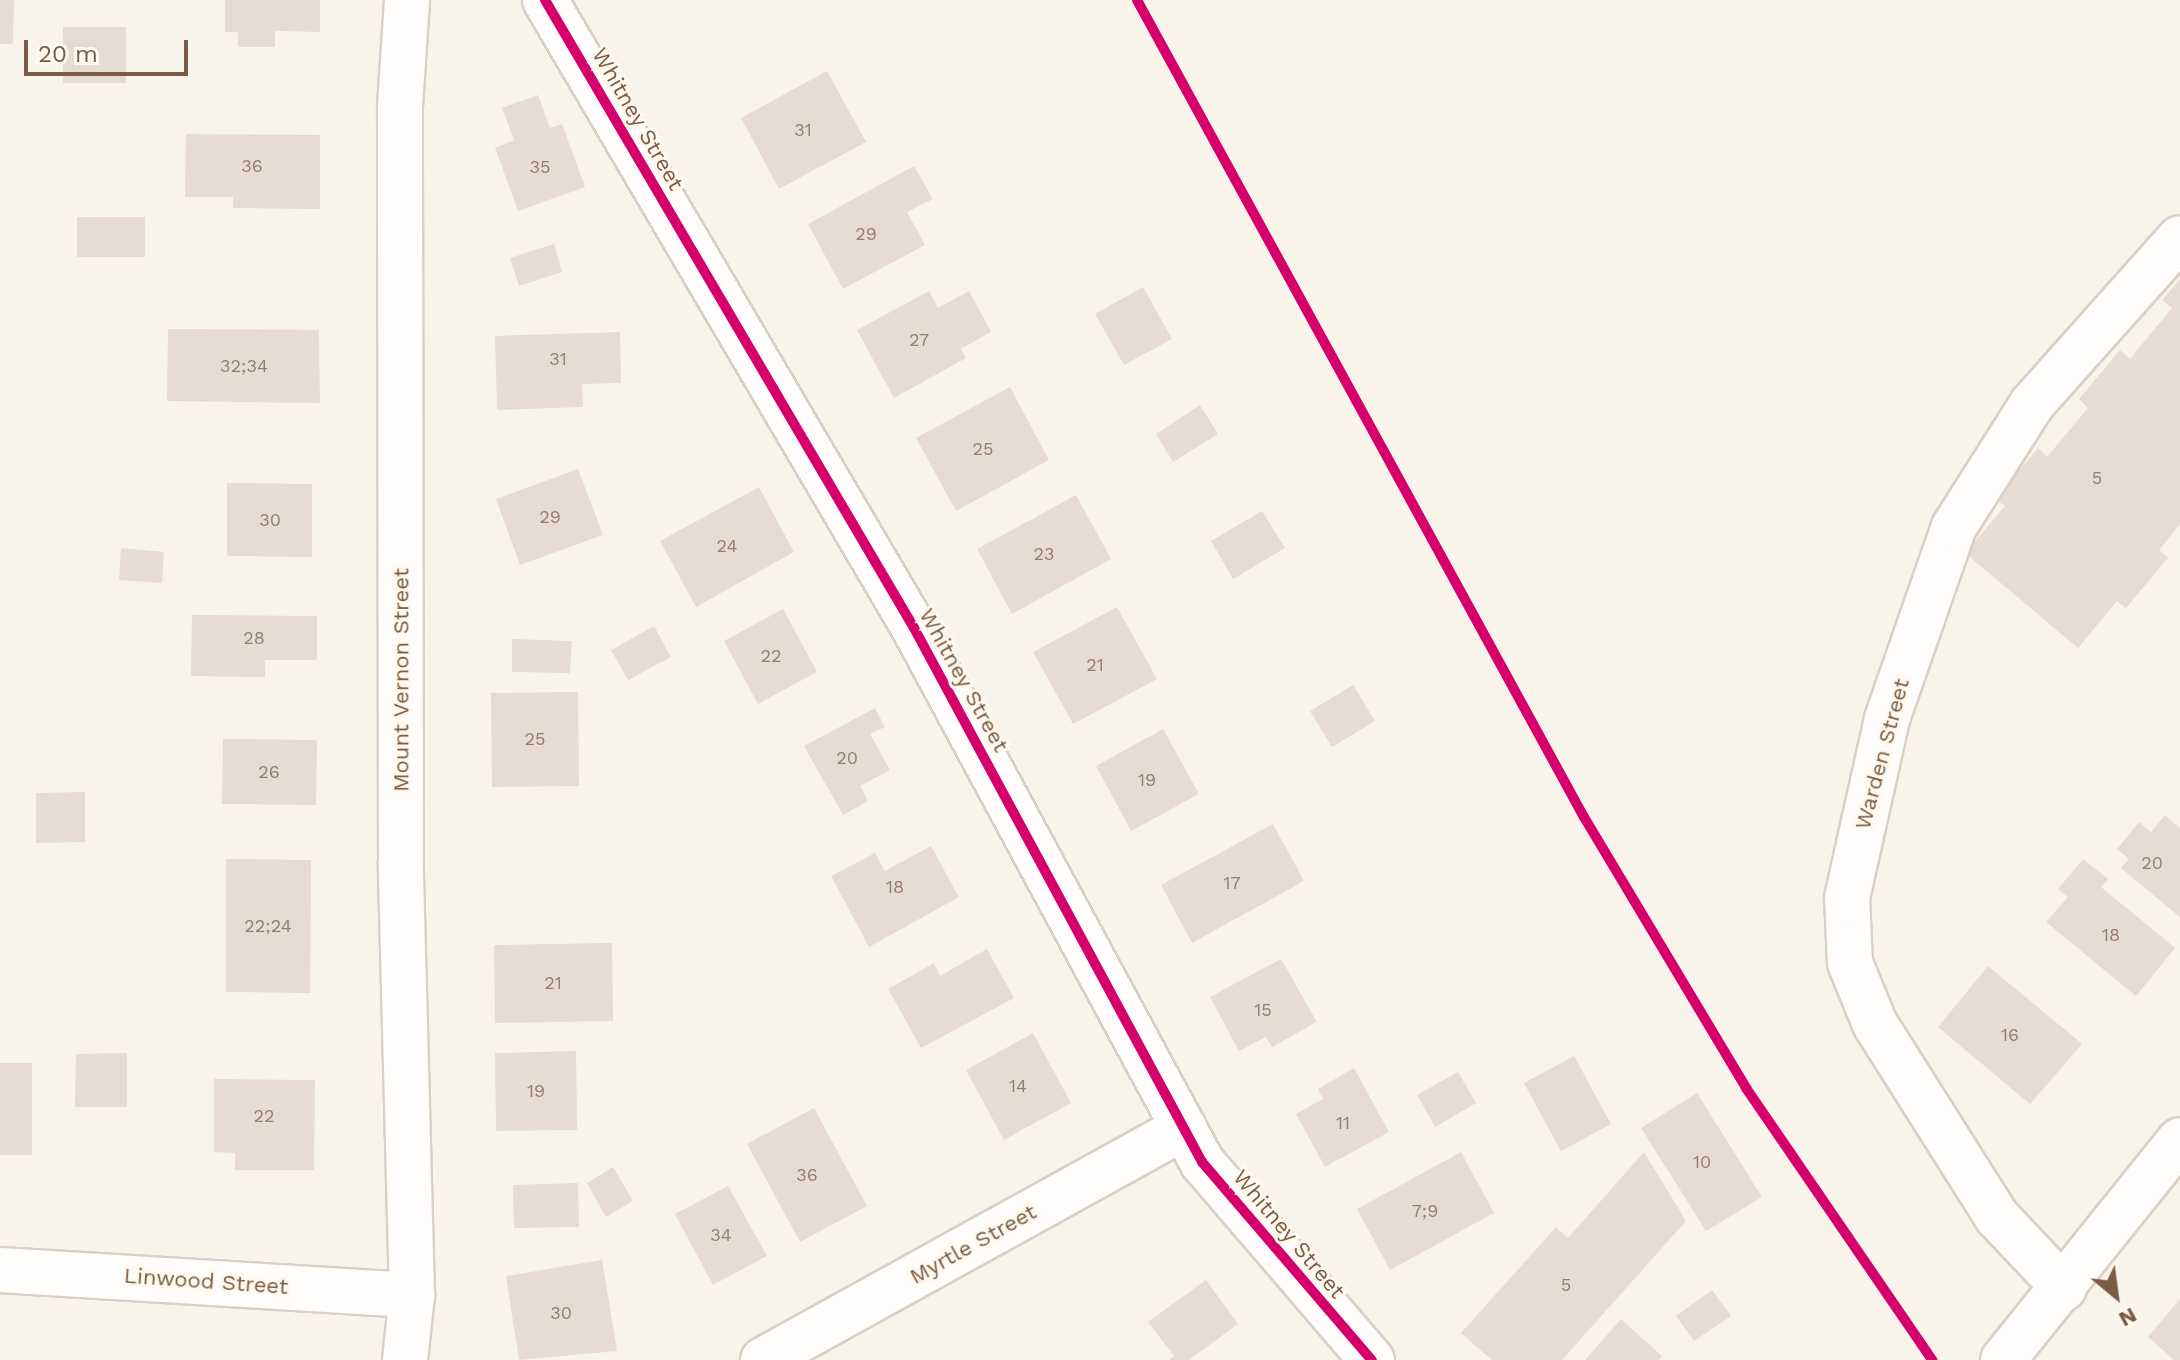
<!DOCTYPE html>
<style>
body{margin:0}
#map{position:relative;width:2180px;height:1360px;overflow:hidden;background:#f9f4ea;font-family:"Work Sans",sans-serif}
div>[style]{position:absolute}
.building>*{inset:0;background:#e6dcd1}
.roads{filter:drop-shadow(2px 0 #d8d0c7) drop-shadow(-2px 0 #d8d0c7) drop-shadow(0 2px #d8d0c7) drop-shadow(0 -2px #d8d0c7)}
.minor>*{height:44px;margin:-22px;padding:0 22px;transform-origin:22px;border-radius:22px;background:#fefdfc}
.cycleway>*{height:10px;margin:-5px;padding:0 5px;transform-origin:5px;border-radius:5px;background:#d6006c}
span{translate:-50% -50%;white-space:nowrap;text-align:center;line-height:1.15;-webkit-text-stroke:6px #fff9ed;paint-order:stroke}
.number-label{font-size:18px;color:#977d6b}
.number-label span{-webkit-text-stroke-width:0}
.street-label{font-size:22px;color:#7a5b46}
.north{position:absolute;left:2076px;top:1256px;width:80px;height:80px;-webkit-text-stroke:6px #fff9ed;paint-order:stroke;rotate:151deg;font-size:22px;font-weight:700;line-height:32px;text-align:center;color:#7a5b46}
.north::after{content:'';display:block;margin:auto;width:28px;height:36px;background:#7a5b46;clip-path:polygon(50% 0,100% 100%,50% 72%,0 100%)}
.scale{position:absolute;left:24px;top:40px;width:164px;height:36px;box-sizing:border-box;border:4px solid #7a5b46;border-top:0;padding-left:10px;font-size:24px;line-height:28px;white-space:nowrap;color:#7a5b46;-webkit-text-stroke:6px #fff9ed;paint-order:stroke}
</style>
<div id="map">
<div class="building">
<i style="clip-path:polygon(0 0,14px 0,13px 44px,0 44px)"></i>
<i style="clip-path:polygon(225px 0,320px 0,320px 32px,275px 31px,275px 47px,238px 47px,238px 32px,225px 32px)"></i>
<i style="clip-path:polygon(63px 27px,126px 27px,126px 83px,63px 83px)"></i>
<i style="clip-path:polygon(827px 71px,866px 142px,779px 189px,741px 118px)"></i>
<i style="clip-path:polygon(538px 95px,550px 128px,562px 124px,585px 187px,518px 211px,495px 148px,514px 140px,502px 108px)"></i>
<i style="clip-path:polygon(186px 134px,320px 135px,320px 209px,233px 208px,233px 197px,185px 197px)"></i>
<i style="clip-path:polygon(914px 166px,933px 199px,907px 212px,925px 245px,843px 289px,808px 224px)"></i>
<i style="clip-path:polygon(77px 217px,145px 217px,145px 257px,77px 257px)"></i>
<i style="clip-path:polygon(554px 244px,562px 272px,519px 286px,510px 258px)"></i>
<i style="clip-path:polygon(2180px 279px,2180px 524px,2159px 550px,2168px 558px,2126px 608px,2117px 601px,2078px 648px,1965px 553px,2005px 506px,1995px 499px,2038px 448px,2047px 457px,2088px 408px,2079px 399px,2120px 350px,2130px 359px,2172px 308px,2162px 300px)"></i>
<i style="clip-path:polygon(1143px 287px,1172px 339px,1124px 365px,1095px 314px)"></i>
<i style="clip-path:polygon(929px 291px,938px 308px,969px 291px,991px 332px,961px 349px,966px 358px,894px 398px,857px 330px)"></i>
<i style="clip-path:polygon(168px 329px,319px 330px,320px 403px,167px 401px)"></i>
<i style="clip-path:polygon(620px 332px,621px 383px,582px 384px,583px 407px,497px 410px,495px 336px)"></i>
<i style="clip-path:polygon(1010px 387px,1049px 460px,956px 511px,916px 438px)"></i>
<i style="clip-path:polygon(1200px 405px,1218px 434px,1173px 462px,1156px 434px)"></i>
<i style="clip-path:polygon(578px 469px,603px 535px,520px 565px,496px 499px)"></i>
<i style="clip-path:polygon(227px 483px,312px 484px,312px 557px,227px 556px)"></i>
<i style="clip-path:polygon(759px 487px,794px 552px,696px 607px,660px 541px)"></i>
<i style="clip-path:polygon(1076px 495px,1111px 559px,1012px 614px,977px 549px)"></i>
<i style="clip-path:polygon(1262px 511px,1285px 548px,1233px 579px,1211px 541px)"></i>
<i style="clip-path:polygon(121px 548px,164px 552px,162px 583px,119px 580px)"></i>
<i style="clip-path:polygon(1117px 607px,1157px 679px,1073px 724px,1033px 652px)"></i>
<i style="clip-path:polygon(783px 609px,817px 672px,758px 704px,724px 641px)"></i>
<i style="clip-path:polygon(192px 615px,317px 616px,317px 660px,265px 660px,265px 677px,191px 676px)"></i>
<i style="clip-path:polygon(654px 626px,671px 657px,628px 680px,611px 650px)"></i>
<i style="clip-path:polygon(512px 639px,572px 641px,570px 673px,512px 672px)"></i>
<i style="clip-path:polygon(1353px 685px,1375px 721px,1332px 747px,1310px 711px)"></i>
<i style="clip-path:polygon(578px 692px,579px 786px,492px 787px,491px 693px)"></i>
<i style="clip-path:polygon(875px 708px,885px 727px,870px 734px,890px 770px,860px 786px,868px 801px,843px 815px,804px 746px)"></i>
<i style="clip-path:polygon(1163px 729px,1199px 794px,1131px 831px,1096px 766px)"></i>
<i style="clip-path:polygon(223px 739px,317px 740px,316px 805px,222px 804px)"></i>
<i style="clip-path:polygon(85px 792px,85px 842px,36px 843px,36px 793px)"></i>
<i style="clip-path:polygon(2165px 815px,2180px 828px,2180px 917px,2121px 868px,2129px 859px,2117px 849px,2139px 822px,2151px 832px)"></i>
<i style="clip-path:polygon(1273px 824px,1304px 881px,1192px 943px,1161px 885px)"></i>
<i style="clip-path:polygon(931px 846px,959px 897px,869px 947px,831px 876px,875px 853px,885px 871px)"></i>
<i style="clip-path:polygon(226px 859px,311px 860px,310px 993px,226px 992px)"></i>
<i style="clip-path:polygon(2083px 859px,2108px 879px,2101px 887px,2175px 948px,2136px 996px,2046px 922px,2068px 897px,2058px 889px)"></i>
<i style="clip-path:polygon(612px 943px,613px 1021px,495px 1023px,494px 945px)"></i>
<i style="clip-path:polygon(987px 949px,1014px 998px,921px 1048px,888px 989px,934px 963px,940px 976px)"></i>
<i style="clip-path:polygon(1281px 959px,1317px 1022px,1272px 1047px,1266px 1037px,1239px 1051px,1210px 997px)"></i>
<i style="clip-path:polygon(1988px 966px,2082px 1044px,2030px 1104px,1938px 1027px)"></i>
<i style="clip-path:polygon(1033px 1033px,1071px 1103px,1004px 1140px,966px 1070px)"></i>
<i style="clip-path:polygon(576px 1051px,577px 1130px,496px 1131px,495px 1053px)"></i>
<i style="clip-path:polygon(127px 1053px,127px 1107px,75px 1107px,76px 1054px)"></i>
<i style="clip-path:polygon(1574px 1056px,1611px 1124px,1561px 1151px,1524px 1083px)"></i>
<i style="clip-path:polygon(0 1063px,32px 1063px,32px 1155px,0 1155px)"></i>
<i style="clip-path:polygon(1354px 1068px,1389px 1132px,1325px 1167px,1296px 1114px,1323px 1099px,1318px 1089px)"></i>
<i style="clip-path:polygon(1458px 1072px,1476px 1103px,1435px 1127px,1417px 1095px)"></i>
<i style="clip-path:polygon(214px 1079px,315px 1080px,314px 1170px,235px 1170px,235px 1153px,214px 1152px)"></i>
<i style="clip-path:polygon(1697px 1093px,1762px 1197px,1706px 1231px,1641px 1128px)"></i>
<i style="clip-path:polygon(814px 1108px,867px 1206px,800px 1242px,747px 1144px)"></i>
<i style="clip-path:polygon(1461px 1152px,1494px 1213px,1390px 1270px,1357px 1209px)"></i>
<i style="clip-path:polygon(1644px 1152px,1686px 1221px,1562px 1360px,1492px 1360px,1461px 1333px,1556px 1227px,1568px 1238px)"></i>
<i style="clip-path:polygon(613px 1167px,633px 1201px,606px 1217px,587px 1183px)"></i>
<i style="clip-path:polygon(578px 1183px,579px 1227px,514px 1228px,513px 1185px)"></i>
<i style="clip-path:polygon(728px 1186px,767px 1256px,713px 1285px,675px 1214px)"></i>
<i style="clip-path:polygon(602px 1260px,617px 1351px,519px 1360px,506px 1276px)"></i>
<i style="clip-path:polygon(1206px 1280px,1238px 1324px,1189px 1360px,1169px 1360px,1174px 1356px,1148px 1322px)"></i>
<i style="clip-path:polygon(1712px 1290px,1731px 1316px,1694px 1341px,1676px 1316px)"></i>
<i style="clip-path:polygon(2180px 1299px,2180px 1360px,2174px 1360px,2148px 1337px)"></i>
<i style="clip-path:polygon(1621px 1319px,1662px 1356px,1659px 1360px,1585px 1360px)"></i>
</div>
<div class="roads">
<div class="minor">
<i style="left:545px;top:0;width:728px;rotate:59.56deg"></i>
<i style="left:914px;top:628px;width:607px;rotate:61.66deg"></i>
<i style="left:1202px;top:1162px;width:261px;rotate:49.4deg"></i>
<i style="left:0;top:1270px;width:413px;rotate:3.5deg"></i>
<i style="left:2064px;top:1288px;width:98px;rotate:-133.3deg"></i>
<i style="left:1997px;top:1217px;width:228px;rotate:-122.3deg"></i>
<i style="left:1875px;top:1024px;width:66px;rotate:-112.3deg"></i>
<i style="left:1850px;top:963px;width:65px;rotate:-92.6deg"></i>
<i style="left:1847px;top:898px;width:183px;rotate:-77.4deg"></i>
<i style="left:1887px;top:719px;width:203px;rotate:-70.8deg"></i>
<i style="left:1954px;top:527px;width:146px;rotate:-57.6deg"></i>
<i style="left:2032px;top:404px;width:222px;rotate:-48.3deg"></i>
<i style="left:405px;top:1360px;width:65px;rotate:-83.9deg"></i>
<i style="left:412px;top:1295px;width:432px;rotate:-91.5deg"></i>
<i style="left:401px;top:863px;width:757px;rotate:-90.08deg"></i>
<i style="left:400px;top:106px;width:106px;rotate:-86.2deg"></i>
<i style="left:763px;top:1360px;width:481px;rotate:-28.9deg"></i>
<i style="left:2003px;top:1360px;width:282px;rotate:-51.2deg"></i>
</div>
</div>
<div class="cycleway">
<i style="left:545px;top:0;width:728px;rotate:59.56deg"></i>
<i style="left:914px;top:628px;width:607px;rotate:61.66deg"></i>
<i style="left:1202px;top:1162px;width:261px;rotate:49.4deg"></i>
<i style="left:1137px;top:0;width:931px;rotate:61.32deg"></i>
<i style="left:1584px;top:817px;width:316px;rotate:59.1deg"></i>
<i style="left:1746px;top:1088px;width:330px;rotate:55.6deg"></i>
</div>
<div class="number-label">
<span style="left:803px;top:130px">31</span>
<span style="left:252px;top:166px">36</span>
<span style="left:540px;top:167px">35</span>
<span style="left:866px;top:234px">29</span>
<span style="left:919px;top:340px">27</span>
<span style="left:558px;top:359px">31</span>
<span style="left:244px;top:366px">32;34</span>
<span style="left:983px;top:449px">25</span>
<span style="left:2097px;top:478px">5</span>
<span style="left:550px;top:517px">29</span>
<span style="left:270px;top:520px">30</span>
<span style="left:727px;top:546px">24</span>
<span style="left:1044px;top:554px">23</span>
<span style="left:254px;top:638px">28</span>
<span style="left:771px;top:656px">22</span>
<span style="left:1095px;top:665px">21</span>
<span style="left:535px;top:739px">25</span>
<span style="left:847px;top:758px">20</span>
<span style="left:269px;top:772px">26</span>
<span style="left:1147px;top:780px">19</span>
<span style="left:2152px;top:863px">20</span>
<span style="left:1232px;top:883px">17</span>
<span style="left:895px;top:887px">18</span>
<span style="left:268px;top:926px">22;24</span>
<span style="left:2111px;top:935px">18</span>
<span style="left:553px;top:983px">21</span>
<span style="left:1263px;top:1010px">15</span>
<span style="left:2010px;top:1035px">16</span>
<span style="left:1018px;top:1086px">14</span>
<span style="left:536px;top:1091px">19</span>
<span style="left:264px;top:1116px">22</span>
<span style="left:1343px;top:1123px">11</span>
<span style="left:1702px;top:1162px">10</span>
<span style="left:807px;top:1175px">36</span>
<span style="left:1425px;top:1211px">7;9</span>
<span style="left:721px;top:1235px">34</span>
<span style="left:1566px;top:1285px">5</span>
<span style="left:561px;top:1313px">30</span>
</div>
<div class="street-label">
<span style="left:638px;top:119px;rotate:60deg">Whitney Street</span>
<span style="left:401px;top:680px;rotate:-90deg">Mount Vernon Street</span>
<span style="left:964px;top:680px;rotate:61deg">Whitney Street</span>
<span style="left:1882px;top:754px;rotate:-75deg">Warden Street</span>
<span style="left:1289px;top:1234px;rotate:50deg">Whitney Street</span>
<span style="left:973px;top:1244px;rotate:-29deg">Myrtle Street</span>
<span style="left:206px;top:1281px;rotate:4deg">Linwood Street</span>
</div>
<div class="north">N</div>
<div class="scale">20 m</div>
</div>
